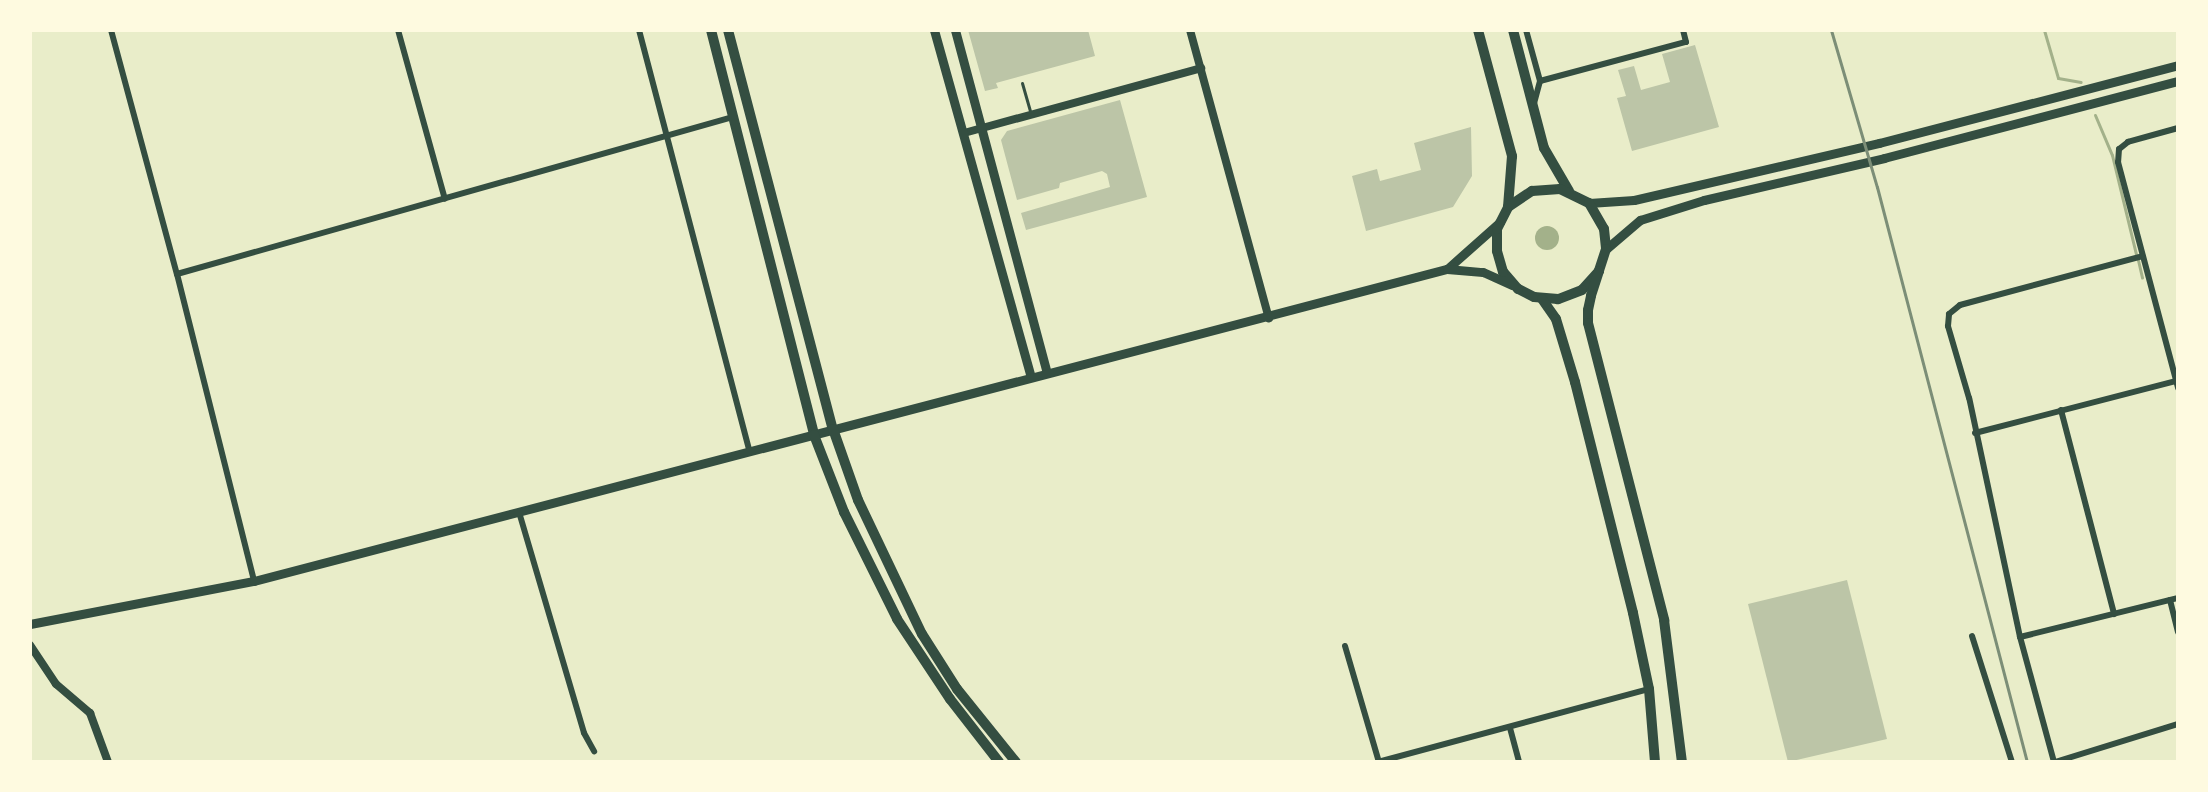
<!DOCTYPE html>
<style>
body{margin:0}
#map{position:relative;width:2208px;height:792px;overflow:hidden;background:#e9edc9;font-family:"PT Sans Narrow",sans-serif}
div>[style]{position:absolute}
.water>*{inset:0;background:#a3b18a}
.round{border-radius:50%}
.stream>*{height:3px;margin:-1.5px;padding:0 1.5px;transform-origin:1.5px;border-radius:1.5px;background:#a3b18a}
.building>*{inset:0;background:#bcc5a7}
.service>*{height:3px;margin:-1.5px;padding:0 1.5px;transform-origin:1.5px;border-radius:1.5px;background:#344e41}
.minor>*{height:6px;margin:-3px;padding:0 3px;transform-origin:3px;border-radius:3px;background:#344e41}
.tertiary>*{height:8px;margin:-4px;padding:0 4px;transform-origin:4px;border-radius:4px;background:#344e41}
.secondary>*{height:9px;margin:-4.5px;padding:0 4.5px;transform-origin:4.5px;border-radius:4.5px;background:#344e41}
.primary>*{height:10px;margin:-5px;padding:0 5px;transform-origin:5px;border-radius:5px;background:#344e41}
.rail>*{height:3px;margin:-1.5px;padding:0 1.5px;transform-origin:1.5px;border-radius:1.5px;background:#7c8e77}
span{translate:-50% -50%;white-space:nowrap;text-align:center;line-height:1.15;-webkit-text-stroke:6px #fefae0;paint-order:stroke}
.frame{position:absolute;inset:0;border:32px solid #fefae0;pointer-events:none}
</style>
<div id="map">
<div class="water">
<i class="round" style="left:1535px;top:226px;width:24px;height:24px"></i>
</div>
<div class="stream">
<i style="left:2044px;top:30px;width:50px;rotate:73.7deg"></i>
<i style="left:2058px;top:78px;width:23px;rotate:10deg"></i>
<i style="left:2095px;top:115px;width:43px;rotate:67deg"></i>
<i style="left:2112px;top:155px;width:102px;rotate:76.4deg"></i>
<i style="left:2138px;top:260px;width:18px;rotate:77deg"></i>
</div>
<div class="building">
<i style="clip-path:polygon(968px 30px,1088px 30px,1095px 56px,996px 83px,998px 88px,985px 91px)"></i>
<i style="clip-path:polygon(1695px 45px,1719px 127px,1632px 151px,1617px 98px,1626px 96px,1618px 70px,1634px 66px,1641px 90px,1670px 82px,1662px 54px)"></i>
<i style="clip-path:polygon(1120px 100px,1147px 197px,1026px 230px,1021px 213px,1110px 187px,1107px 174px,1102px 171px,1060px 183px,1059px 188px,1017px 200px,1001px 140px,1007px 131px)"></i>
<i style="clip-path:polygon(1471px 127px,1472px 176px,1453px 207px,1366px 231px,1352px 176px,1377px 169px,1380px 181px,1421px 170px,1414px 143px)"></i>
<i style="clip-path:polygon(1847px 580px,1887px 739px,1788px 762px,1748px 604px)"></i>
</div>
<div class="service">
<i style="left:1022px;top:83px;width:32px;rotate:74deg"></i>
</div>
<div class="minor">
<i style="left:111px;top:30px;width:253px;rotate:74.9deg"></i>
<i style="left:177px;top:274px;width:317px;rotate:75.9deg"></i>
<i style="left:398px;top:30px;width:175px;rotate:74.5deg"></i>
<i style="left:639px;top:30px;width:436px;rotate:75.3deg"></i>
<i style="left:1526px;top:30px;width:53px;rotate:74.6deg"></i>
<i style="left:1540px;top:81px;width:24px;rotate:105deg"></i>
<i style="left:1540px;top:81px;width:151px;rotate:-15deg"></i>
<i style="left:1686px;top:42px;width:12px;rotate:-104deg"></i>
<i style="left:2178px;top:128px;width:52px;rotate:164.4deg"></i>
<i style="left:2128px;top:142px;width:11px;rotate:142deg"></i>
<i style="left:2119px;top:149px;width:13px;rotate:94deg"></i>
<i style="left:2118px;top:162px;width:234px;rotate:75.1deg"></i>
<i style="left:177px;top:274px;width:578px;rotate:-15.77deg"></i>
<i style="left:2061px;top:410px;width:211px;rotate:75.4deg"></i>
<i style="left:1975px;top:433px;width:208px;rotate:-14.5deg"></i>
<i style="left:519px;top:512px;width:230px;rotate:73.6deg"></i>
<i style="left:584px;top:733px;width:21px;rotate:61deg"></i>
<i style="left:2170px;top:600px;width:33px;rotate:76deg"></i>
<i style="left:1972px;top:636px;width:132px;rotate:72.4deg"></i>
<i style="left:2020px;top:637px;width:163px;rotate:-13.9deg"></i>
<i style="left:1345px;top:646px;width:121px;rotate:73.7deg"></i>
<i style="left:1510px;top:728px;width:35px;rotate:75deg"></i>
<i style="left:1378px;top:762px;width:281px;rotate:-15.1deg"></i>
<i style="left:2054px;top:762px;width:130px;rotate:-105.2deg"></i>
<i style="left:2020px;top:637px;width:244px;rotate:-102deg"></i>
<i style="left:1969px;top:398px;width:75px;rotate:-106.3deg"></i>
<i style="left:1948px;top:326px;width:12px;rotate:-85deg"></i>
<i style="left:1949px;top:314px;width:14px;rotate:-39deg"></i>
<i style="left:1960px;top:305px;width:189px;rotate:-15deg"></i>
<i style="left:2055px;top:762px;width:129px;rotate:-17.2deg"></i>
</div>
<div class="tertiary">
<i style="left:1190px;top:30px;width:299px;rotate:74.7deg"></i>
<i style="left:964px;top:133px;width:246px;rotate:-15.3deg"></i>
<i style="left:30px;top:645px;width:47px;rotate:56.3deg"></i>
<i style="left:56px;top:684px;width:45px;rotate:40.5deg"></i>
<i style="left:90px;top:713px;width:52px;rotate:69.8deg"></i>
</div>
<div class="secondary">
<i style="left:934px;top:30px;width:360px;rotate:74.4deg"></i>
<i style="left:955px;top:30px;width:355px;rotate:75deg"></i>
<i style="left:1589px;top:203px;width:45px;rotate:-3.8deg"></i>
<i style="left:1634px;top:200px;width:252px;rotate:-13.1deg"></i>
<i style="left:1879px;top:143px;width:309px;rotate:-14.6deg"></i>
<i style="left:1606px;top:249px;width:45px;rotate:-40.5deg"></i>
<i style="left:1640px;top:220px;width:67px;rotate:-17.4deg"></i>
<i style="left:1704px;top:200px;width:185px;rotate:-13.1deg"></i>
<i style="left:1884px;top:158px;width:304px;rotate:-14.7deg"></i>
<i style="left:1447px;top:269px;width:71px;rotate:-41.6deg"></i>
<i style="left:30px;top:624px;width:228px;rotate:-10.9deg"></i>
<i style="left:254px;top:581px;width:1233px;rotate:-14.66deg"></i>
<i style="left:1447px;top:269px;width:36px;rotate:5deg"></i>
<i style="left:1483px;top:272px;width:32px;rotate:24deg"></i>
</div>
<div class="primary">
<i style="left:711px;top:30px;width:418px;rotate:75.7deg"></i>
<i style="left:814px;top:435px;width:83px;rotate:68.7deg"></i>
<i style="left:844px;top:512px;width:119px;rotate:63.6deg"></i>
<i style="left:897px;top:619px;width:96px;rotate:56.5deg"></i>
<i style="left:950px;top:699px;width:80px;rotate:52.1deg"></i>
<i style="left:728px;top:30px;width:413px;rotate:75.3deg"></i>
<i style="left:833px;top:429px;width:75px;rotate:70.6deg"></i>
<i style="left:858px;top:500px;width:148px;rotate:64.5deg"></i>
<i style="left:922px;top:634px;width:65px;rotate:57.5deg"></i>
<i style="left:957px;top:689px;width:94px;rotate:51.1deg"></i>
<i style="left:1478px;top:30px;width:131px;rotate:74.9deg"></i>
<i style="left:1512px;top:156px;width:51px;rotate:94.5deg"></i>
<i style="left:1513px;top:30px;width:122px;rotate:75.3deg"></i>
<i style="left:1544px;top:148px;width:50px;rotate:59.8deg"></i>
<i style="left:1599px;top:271px;width:25px;rotate:132deg"></i>
<i style="left:1582px;top:290px;width:26px;rotate:159deg"></i>
<i style="left:1558px;top:299px;width:24px;rotate:-175deg"></i>
<i style="left:1534px;top:297px;width:18px;rotate:-153deg"></i>
<i style="left:1518px;top:289px;width:23px;rotate:-131deg"></i>
<i style="left:1503px;top:272px;width:22px;rotate:-106deg"></i>
<i style="left:1497px;top:251px;width:22px;rotate:-90deg"></i>
<i style="left:1497px;top:229px;width:25px;rotate:-63deg"></i>
<i style="left:1508px;top:207px;width:29px;rotate:-34deg"></i>
<i style="left:1532px;top:191px;width:28px;rotate:-4deg"></i>
<i style="left:1560px;top:189px;width:32px;rotate:26deg"></i>
<i style="left:1589px;top:203px;width:30px;rotate:60deg"></i>
<i style="left:1604px;top:229px;width:20px;rotate:84deg"></i>
<i style="left:1606px;top:249px;width:23px;rotate:108deg"></i>
<i style="left:1599px;top:271px;width:26px;rotate:108deg"></i>
<i style="left:1591px;top:296px;width:14px;rotate:102deg"></i>
<i style="left:1588px;top:310px;width:13px;rotate:90deg"></i>
<i style="left:1588px;top:323px;width:307px;rotate:75.6deg"></i>
<i style="left:1664px;top:620px;width:143px;rotate:82.8deg"></i>
<i style="left:1542px;top:299px;width:24px;rotate:55deg"></i>
<i style="left:1556px;top:319px;width:66px;rotate:73.2deg"></i>
<i style="left:1575px;top:382px;width:238px;rotate:75.9deg"></i>
<i style="left:1633px;top:613px;width:78px;rotate:78.1deg"></i>
<i style="left:1649px;top:689px;width:73px;rotate:85.3deg"></i>
</div>
<div class="rail">
<i style="left:1831px;top:30px;width:164px;rotate:73.7deg"></i>
<i style="left:1877px;top:187px;width:594px;rotate:75.38deg"></i>
</div>
<div class="frame"></div>
</div>
